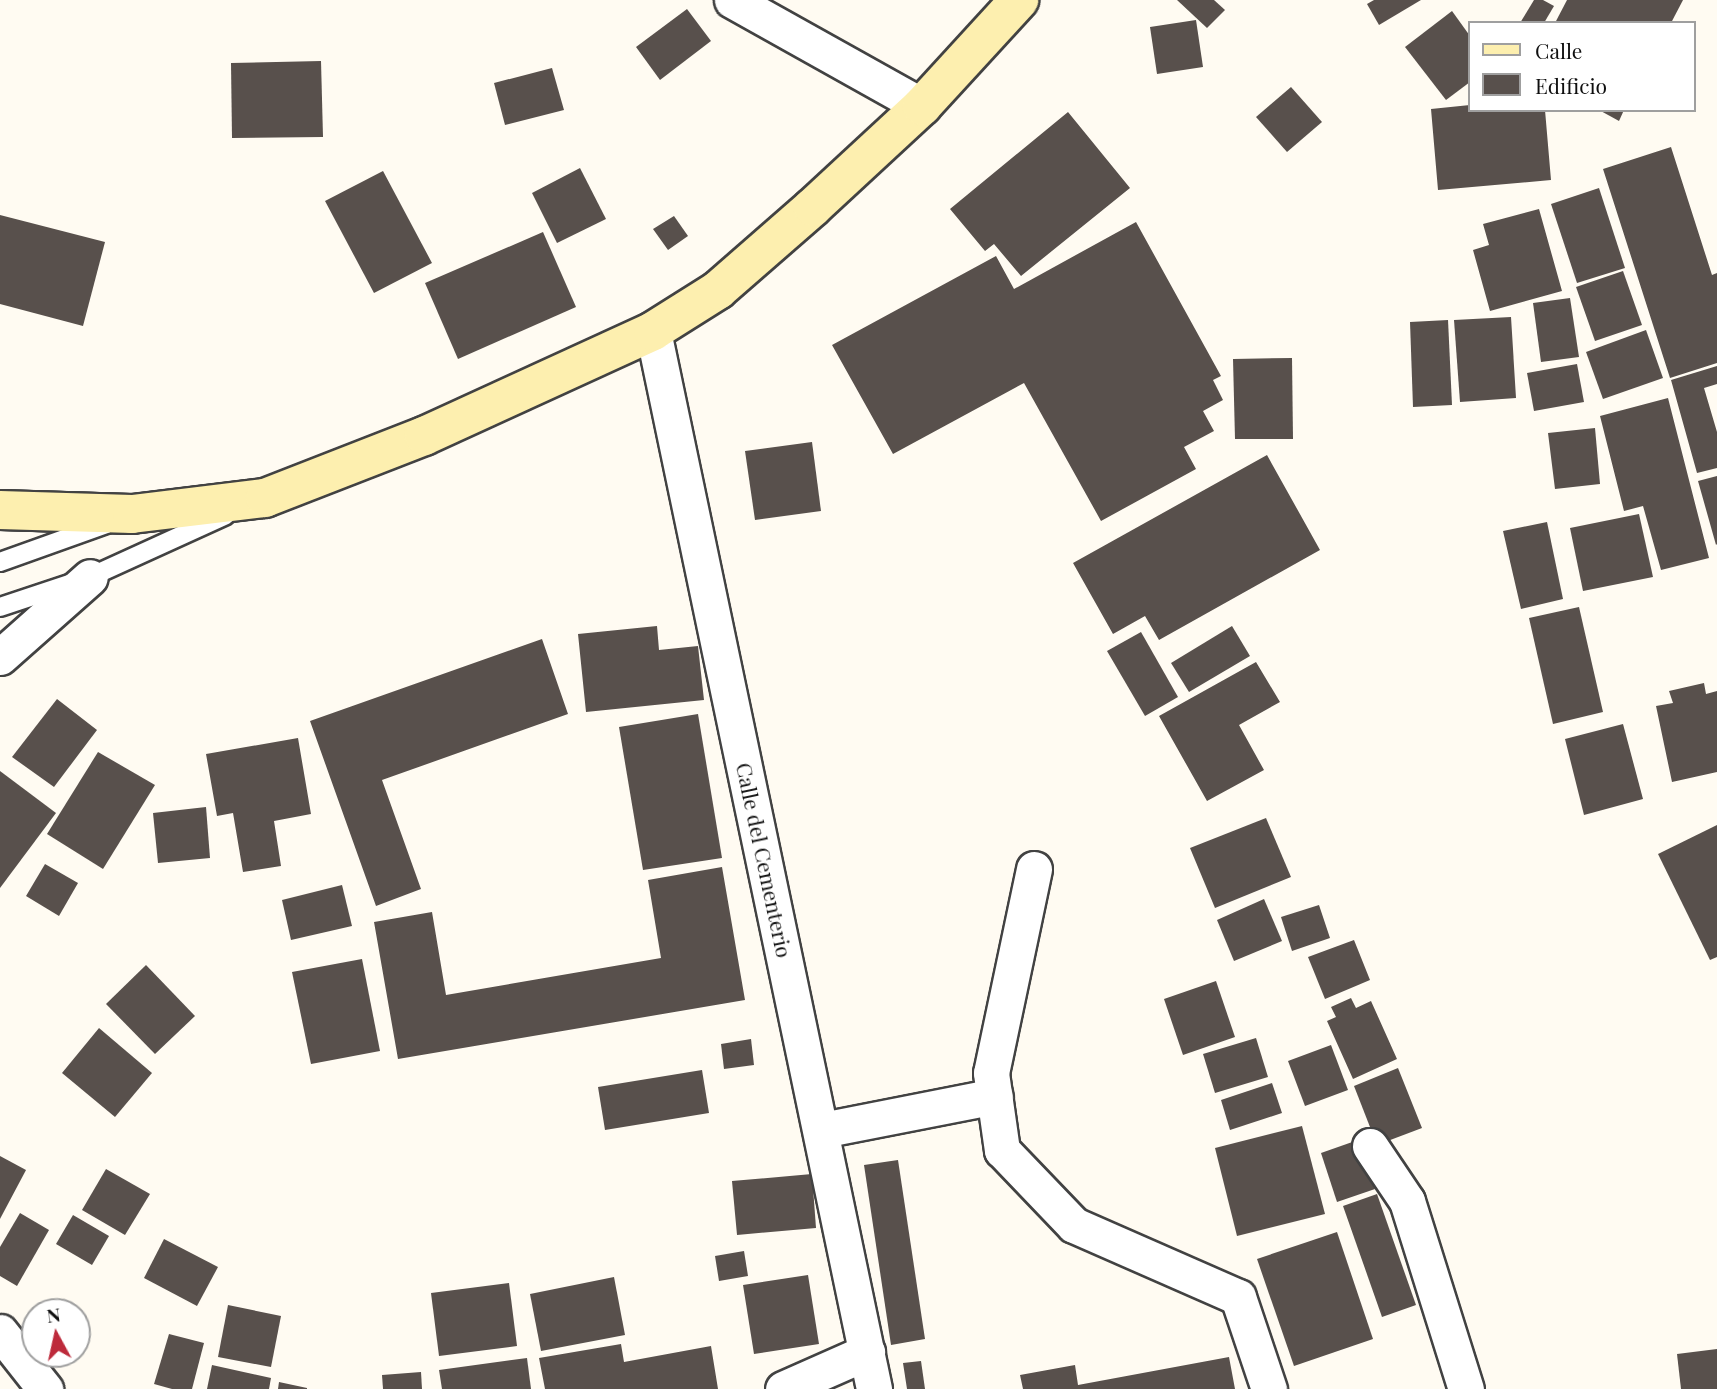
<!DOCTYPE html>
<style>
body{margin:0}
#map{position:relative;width:1717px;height:1389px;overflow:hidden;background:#fffbf2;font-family:"Playfair Display",serif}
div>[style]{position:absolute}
.building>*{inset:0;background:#58504c}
.roads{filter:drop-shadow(2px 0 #424242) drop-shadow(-2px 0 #424242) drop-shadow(0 2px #424242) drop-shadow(0 -2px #424242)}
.service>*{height:18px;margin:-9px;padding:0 9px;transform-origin:9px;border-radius:9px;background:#fff}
.minor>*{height:35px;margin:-17.5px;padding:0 17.5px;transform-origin:17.5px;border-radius:17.5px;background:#fff}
.secondary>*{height:38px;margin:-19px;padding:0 19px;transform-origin:19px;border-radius:19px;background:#fdefaf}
span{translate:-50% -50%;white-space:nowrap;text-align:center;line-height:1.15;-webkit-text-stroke:7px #fff;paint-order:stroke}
.street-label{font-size:21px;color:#0f0f0f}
.legend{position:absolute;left:1468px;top:21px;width:228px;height:91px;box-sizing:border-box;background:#fff;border:2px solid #9f9f9f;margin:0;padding:9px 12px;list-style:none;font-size:21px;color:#0f0f0f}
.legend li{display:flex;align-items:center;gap:14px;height:35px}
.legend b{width:35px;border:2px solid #9f9f9f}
.north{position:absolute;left:21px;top:1298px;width:70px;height:70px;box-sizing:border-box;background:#fff;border:2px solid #9f9f9f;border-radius:50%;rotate:352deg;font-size:19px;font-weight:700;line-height:28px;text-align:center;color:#0f0f0f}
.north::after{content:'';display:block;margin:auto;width:24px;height:32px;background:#bd2a3b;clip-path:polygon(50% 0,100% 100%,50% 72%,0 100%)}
</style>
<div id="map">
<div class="building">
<i style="clip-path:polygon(1177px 0,1214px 0,1225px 10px,1207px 28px)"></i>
<i style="clip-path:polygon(1374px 0,1421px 0,1379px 25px,1367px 4px)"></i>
<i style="clip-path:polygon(1534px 0,1543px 0,1554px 6px,1544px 23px,1520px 23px)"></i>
<i style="clip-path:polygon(1567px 0,1683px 0,1671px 23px,1555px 23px)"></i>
<i style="clip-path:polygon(687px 9px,711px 41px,660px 80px,636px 47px)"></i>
<i style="clip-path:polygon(1452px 11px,1470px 36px,1470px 82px,1446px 100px,1405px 47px)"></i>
<i style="clip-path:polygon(1196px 20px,1203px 67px,1157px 74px,1150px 27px)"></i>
<i style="clip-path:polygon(321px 61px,323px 137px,232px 138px,231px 63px)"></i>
<i style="clip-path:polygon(552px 68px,564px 110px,505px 125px,494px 83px)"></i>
<i style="clip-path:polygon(1291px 87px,1322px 122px,1287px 152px,1256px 117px)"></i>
<i style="clip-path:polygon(1470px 105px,1470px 110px,1545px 110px,1551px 180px,1438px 190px,1431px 109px)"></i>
<i style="clip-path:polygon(1599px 110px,1624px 110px,1619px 121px)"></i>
<i style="clip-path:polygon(1068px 112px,1130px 188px,1021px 276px,994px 244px,985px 251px,950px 209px)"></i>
<i style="clip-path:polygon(1671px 147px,1712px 275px,1717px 273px,1717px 363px,1670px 378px,1603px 169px)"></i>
<i style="clip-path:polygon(580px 168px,606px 219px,557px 243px,532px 193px)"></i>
<i style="clip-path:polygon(383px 171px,432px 263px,374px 293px,325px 201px)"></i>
<i style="clip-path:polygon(1599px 188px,1625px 268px,1577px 283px,1551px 204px)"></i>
<i style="clip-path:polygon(1539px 209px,1562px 291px,1490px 311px,1473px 250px,1489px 245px,1483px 224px)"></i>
<i style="clip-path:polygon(0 215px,105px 242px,83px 326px,0 304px)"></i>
<i style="clip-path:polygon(674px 216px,688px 236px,668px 250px,653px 229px)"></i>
<i style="clip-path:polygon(1136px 222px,1221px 376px,1213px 380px,1223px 400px,1203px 411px,1214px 431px,1184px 447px,1196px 469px,1101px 521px,1024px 383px,893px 454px,832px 345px,996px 256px,1014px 289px)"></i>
<i style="clip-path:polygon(543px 232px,576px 307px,458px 359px,425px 283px)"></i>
<i style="clip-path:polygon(1623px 271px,1642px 325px,1595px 341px,1576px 287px)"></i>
<i style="clip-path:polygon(1570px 298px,1579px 357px,1541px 362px,1533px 303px)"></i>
<i style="clip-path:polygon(1511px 317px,1516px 398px,1460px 402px,1454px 320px)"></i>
<i style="clip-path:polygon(1448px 320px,1452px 405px,1413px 407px,1410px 322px)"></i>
<i style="clip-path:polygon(1646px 330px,1663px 378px,1603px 399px,1586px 352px)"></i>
<i style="clip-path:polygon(1292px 358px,1293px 439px,1235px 439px,1233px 359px)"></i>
<i style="clip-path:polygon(1577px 364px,1584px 402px,1534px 411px,1527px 373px)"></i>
<i style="clip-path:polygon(1717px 366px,1717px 384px,1704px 388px,1717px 432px,1717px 468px,1697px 473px,1671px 380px)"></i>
<i style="clip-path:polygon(1668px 398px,1709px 558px,1661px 570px,1643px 506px,1624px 511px,1600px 416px)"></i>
<i style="clip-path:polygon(1595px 428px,1600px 484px,1555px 489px,1548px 433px)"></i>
<i style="clip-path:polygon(812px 442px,821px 511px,755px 520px,745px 451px)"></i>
<i style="clip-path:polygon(1267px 455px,1320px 550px,1159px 640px,1145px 616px,1113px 634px,1073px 563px)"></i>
<i style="clip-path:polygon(1717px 476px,1717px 544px,1716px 545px,1698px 481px)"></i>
<i style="clip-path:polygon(1639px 514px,1653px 577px,1583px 591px,1570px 528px)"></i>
<i style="clip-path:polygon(1547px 522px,1563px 599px,1521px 609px,1503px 531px)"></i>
<i style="clip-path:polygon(1579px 607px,1603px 712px,1553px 724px,1529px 618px)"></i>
<i style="clip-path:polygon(657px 626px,659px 650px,698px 646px,704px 700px,586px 712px,578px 634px)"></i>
<i style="clip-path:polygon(1232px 626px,1250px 656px,1189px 692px,1171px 663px)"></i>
<i style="clip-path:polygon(1141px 632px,1178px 697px,1145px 716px,1107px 651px)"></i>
<i style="clip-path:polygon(542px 639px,568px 714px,382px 780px,421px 889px,376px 906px,310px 721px)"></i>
<i style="clip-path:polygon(1256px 662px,1280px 702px,1239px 725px,1264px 770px,1207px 801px,1159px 716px)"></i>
<i style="clip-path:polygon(1704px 683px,1706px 694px,1717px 691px,1717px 772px,1672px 782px,1656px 706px,1673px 703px,1669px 691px)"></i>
<i style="clip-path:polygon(57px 699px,97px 730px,54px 787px,12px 757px)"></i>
<i style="clip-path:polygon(698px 714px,722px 858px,643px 870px,619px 727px)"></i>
<i style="clip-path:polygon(1623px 724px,1643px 799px,1584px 815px,1565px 739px)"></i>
<i style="clip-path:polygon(298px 738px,311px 814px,274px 821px,281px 866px,243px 872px,233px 813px,217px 816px,206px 754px)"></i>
<i style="clip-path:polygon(98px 752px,155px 785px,103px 869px,47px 834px)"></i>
<i style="clip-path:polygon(0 771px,56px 813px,0 888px)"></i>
<i style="clip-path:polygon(206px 807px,210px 858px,158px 863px,153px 813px)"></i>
<i style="clip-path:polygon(1266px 818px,1291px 877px,1215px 908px,1190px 848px)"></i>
<i style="clip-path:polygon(1717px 825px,1717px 957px,1710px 960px,1658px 854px)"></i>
<i style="clip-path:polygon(45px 864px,78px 883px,59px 916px,26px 896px)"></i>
<i style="clip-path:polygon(722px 867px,745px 1000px,398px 1059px,374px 922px,432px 912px,446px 995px,661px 958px,648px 880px)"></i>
<i style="clip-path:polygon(342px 885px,352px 926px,291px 940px,282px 900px)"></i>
<i style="clip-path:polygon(1264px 899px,1282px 941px,1234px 961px,1217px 920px)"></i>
<i style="clip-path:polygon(1319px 905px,1330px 938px,1292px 951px,1281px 917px)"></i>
<i style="clip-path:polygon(1354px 940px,1370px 980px,1325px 999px,1308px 957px)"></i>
<i style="clip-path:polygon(362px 959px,380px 1051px,311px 1064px,292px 972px)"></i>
<i style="clip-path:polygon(146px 965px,195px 1016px,155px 1054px,106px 1004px)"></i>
<i style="clip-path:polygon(1216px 981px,1235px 1037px,1183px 1055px,1164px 999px)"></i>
<i style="clip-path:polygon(1351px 998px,1356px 1008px,1371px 1001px,1397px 1059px,1353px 1079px,1327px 1021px,1336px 1017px,1331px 1007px)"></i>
<i style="clip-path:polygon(99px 1028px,152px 1073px,115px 1117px,62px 1073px)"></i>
<i style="clip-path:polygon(1256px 1038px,1268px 1077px,1215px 1093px,1203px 1054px)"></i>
<i style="clip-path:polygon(751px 1039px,754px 1065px,724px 1069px,721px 1044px)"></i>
<i style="clip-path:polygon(1331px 1045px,1348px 1090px,1305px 1106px,1288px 1061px)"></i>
<i style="clip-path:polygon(1398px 1068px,1422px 1128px,1377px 1145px,1354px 1086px)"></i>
<i style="clip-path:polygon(702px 1070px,709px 1113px,605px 1130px,598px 1087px)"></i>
<i style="clip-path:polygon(1272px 1083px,1282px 1113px,1230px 1130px,1221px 1100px)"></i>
<i style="clip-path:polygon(1302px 1126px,1325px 1214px,1237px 1236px,1215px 1148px)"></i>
<i style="clip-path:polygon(1358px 1140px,1375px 1189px,1337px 1202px,1321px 1153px)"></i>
<i style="clip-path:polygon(0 1156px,26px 1170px,0 1219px)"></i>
<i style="clip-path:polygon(898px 1160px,925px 1339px,891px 1345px,864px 1165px)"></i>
<i style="clip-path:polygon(106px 1169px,150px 1194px,125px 1235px,82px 1210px)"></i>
<i style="clip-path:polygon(812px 1174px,816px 1228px,737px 1235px,732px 1181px)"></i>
<i style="clip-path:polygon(1377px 1194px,1416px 1305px,1382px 1317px,1343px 1206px)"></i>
<i style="clip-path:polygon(20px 1213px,49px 1230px,17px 1286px,0 1276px,0 1247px)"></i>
<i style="clip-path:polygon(73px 1215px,109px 1236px,92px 1265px,56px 1244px)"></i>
<i style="clip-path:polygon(1337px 1232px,1373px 1339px,1294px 1366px,1257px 1259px)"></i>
<i style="clip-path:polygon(164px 1239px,218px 1267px,197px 1306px,144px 1278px)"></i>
<i style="clip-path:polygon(744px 1251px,748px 1276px,719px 1281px,715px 1256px)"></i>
<i style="clip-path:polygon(808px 1275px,819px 1344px,754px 1354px,743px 1285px)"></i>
<i style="clip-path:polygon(614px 1277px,625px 1335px,541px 1351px,530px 1294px)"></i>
<i style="clip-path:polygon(509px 1283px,517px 1346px,439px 1356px,431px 1293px)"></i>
<i style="clip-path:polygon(228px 1305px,281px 1316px,271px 1367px,218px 1357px)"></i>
<i style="clip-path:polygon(169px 1334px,204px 1343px,192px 1389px,172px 1389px,154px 1384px)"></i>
<i style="clip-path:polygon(621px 1344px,624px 1362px,711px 1346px,718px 1389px,545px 1389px,539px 1358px)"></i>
<i style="clip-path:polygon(1717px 1349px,1717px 1389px,1681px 1389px,1677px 1354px)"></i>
<i style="clip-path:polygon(1229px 1357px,1235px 1389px,1023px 1389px,1020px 1375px,1075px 1365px,1078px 1385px)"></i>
<i style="clip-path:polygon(527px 1358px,531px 1389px,442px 1389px,439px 1370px)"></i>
<i style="clip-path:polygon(921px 1361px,925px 1389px,907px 1389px,903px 1363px)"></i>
<i style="clip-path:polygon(212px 1365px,271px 1378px,269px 1389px,207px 1389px)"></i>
<i style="clip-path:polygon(421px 1372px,422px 1389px,383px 1389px,382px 1375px)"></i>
<i style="clip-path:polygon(279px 1382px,307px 1388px,307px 1389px,278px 1389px)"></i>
</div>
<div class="roads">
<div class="service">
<i style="left:0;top:562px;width:113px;rotate:-19.7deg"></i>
<i style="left:0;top:607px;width:95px;rotate:-18.4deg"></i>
<i style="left:90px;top:577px;width:149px;rotate:-24.5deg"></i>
</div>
<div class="minor">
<i style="left:732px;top:0;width:218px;rotate:29.2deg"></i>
<i style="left:653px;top:331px;width:1081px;rotate:78.2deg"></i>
<i style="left:0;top:657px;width:120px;rotate:-41.6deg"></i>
<i style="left:1034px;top:869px;width:208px;rotate:101.9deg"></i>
<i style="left:991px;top:1073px;width:78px;rotate:81.9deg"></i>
<i style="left:1002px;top:1150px;width:104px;rotate:46.2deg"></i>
<i style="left:1074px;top:1225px;width:179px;rotate:23.7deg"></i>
<i style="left:1238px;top:1297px;width:97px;rotate:71.4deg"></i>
<i style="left:822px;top:1130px;width:176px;rotate:-11.1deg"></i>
<i style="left:1370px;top:1146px;width:66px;rotate:56.1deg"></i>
<i style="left:1407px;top:1201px;width:197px;rotate:72.6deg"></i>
<i style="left:0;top:1332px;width:73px;rotate:51.7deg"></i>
<i style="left:783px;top:1389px;width:92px;rotate:-23.8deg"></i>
</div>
<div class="secondary">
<i style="left:0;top:510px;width:132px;rotate:1.7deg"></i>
<i style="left:132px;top:514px;width:134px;rotate:-6.9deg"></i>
<i style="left:265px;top:498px;width:171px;rotate:-21.3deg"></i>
<i style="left:424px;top:436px;width:252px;rotate:-24.6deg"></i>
<i style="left:653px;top:331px;width:77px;rotate:-32.2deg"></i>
<i style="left:718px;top:290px;width:126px;rotate:-41.1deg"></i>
<i style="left:813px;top:207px;width:149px;rotate:-42.8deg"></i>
<i style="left:922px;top:106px;width:144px;rotate:-47.5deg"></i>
</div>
</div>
<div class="street-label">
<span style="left:765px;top:860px;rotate:78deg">Calle del Cementerio</span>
</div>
<ul class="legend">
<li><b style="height:9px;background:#fdefaf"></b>Calle</li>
<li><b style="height:19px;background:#58504c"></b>Edificio</li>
</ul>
<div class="north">N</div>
</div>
